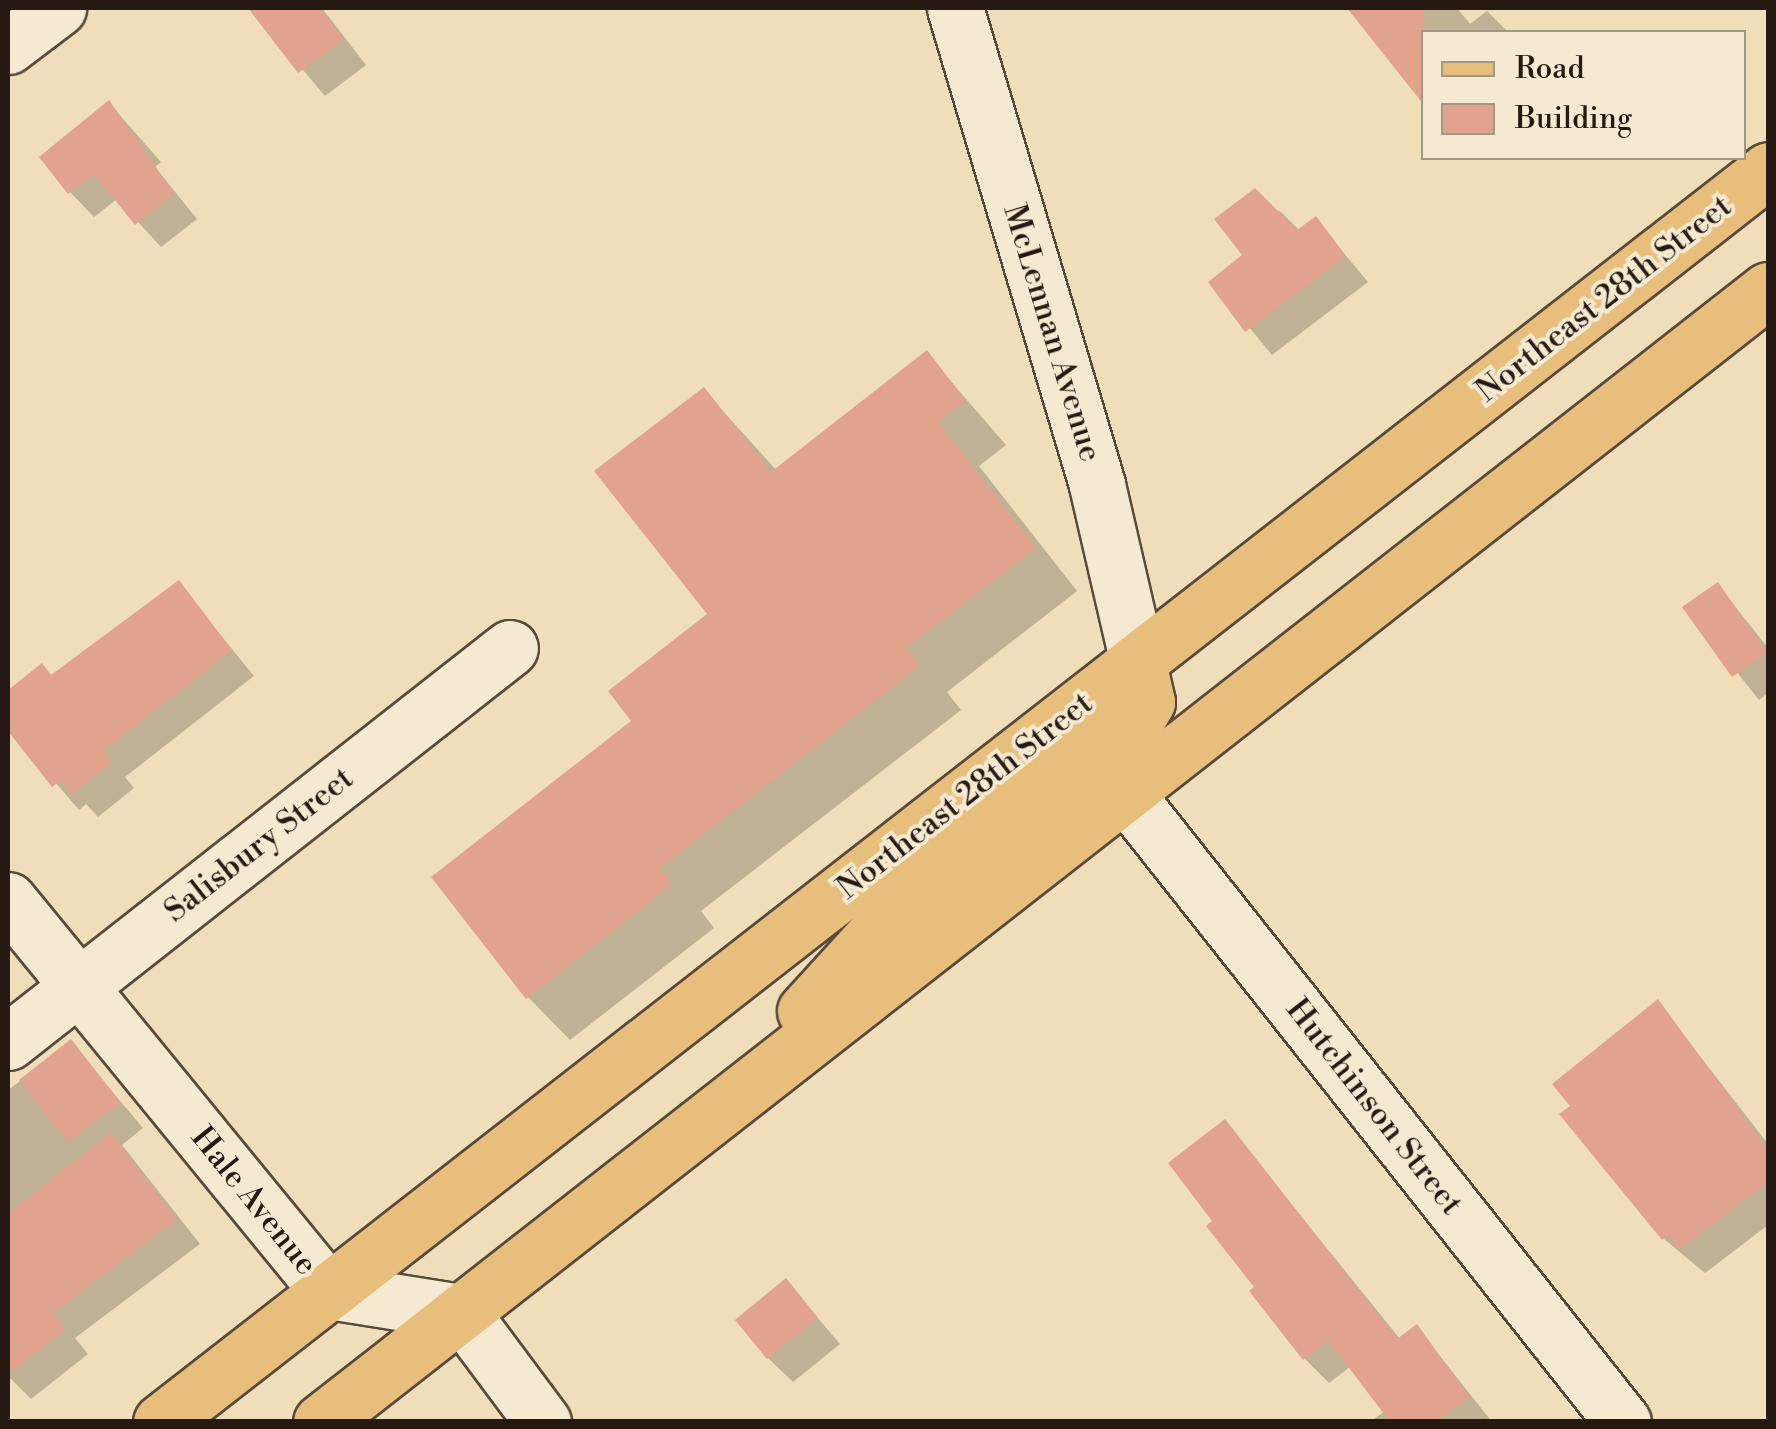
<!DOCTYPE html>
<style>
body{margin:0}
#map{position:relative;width:1776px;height:1429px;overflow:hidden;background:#f0ddb9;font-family:"Libre Bodoni",serif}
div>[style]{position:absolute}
.shadow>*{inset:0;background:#0003}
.building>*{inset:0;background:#e1a38e}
.roads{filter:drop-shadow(2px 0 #584a3b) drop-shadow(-2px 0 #584a3b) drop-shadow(0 2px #584a3b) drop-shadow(0 -2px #584a3b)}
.minor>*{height:55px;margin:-27.5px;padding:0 27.5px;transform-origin:27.5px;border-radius:27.5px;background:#f5e9d2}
.major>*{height:55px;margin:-27.5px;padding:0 27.5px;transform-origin:27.5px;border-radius:27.5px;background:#e8be7c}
span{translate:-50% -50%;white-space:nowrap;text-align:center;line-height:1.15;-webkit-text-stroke:8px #f5e9d2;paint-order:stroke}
.street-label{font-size:32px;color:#251911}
.frame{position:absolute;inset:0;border:10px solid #251911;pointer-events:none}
.legend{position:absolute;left:1421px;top:30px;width:325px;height:130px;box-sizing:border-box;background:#f5e9d2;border:2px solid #a29685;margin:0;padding:12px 18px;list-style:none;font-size:30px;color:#251911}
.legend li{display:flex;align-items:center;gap:20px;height:50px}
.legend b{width:50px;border:2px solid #a29685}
</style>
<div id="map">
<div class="shadow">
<i style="clip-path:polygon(274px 8px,322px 8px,366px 65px,325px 96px,260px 19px)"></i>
<i style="clip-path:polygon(1351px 8px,1457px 8px,1470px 24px,1487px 11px,1508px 32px,1424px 32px,1424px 101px)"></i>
<i style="clip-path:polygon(109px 103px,161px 162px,155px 167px,197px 219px,161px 247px,117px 199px,94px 217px,70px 192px)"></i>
<i style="clip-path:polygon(1279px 210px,1300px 231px,1316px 220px,1368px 282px,1272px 355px,1212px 282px,1246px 256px)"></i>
<i style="clip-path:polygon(927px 354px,1006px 445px,979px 466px,1077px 591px,947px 692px,961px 710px,701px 911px,714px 928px,570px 1040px,528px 997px,635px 721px,710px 615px,704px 390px,777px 471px)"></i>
<i style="clip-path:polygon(178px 583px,254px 676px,125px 777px,134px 788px,98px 817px,86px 804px,79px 810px,8px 727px,8px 693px,42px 666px,53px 677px)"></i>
<i style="clip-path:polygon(1718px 585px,1768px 648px,1768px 693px,1759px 700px,1686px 608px)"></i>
<i style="clip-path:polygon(1658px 1002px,1768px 1144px,1768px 1225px,1705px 1273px,1664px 1239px,1563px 1115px)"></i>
<i style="clip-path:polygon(71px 1043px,143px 1128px,122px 1145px,200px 1244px,75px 1338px,88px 1354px,31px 1399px,8px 1376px,8px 1090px)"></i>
<i style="clip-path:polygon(1225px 1122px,1400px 1339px,1417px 1327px,1492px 1422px,1370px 1422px,1385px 1411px,1351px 1366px,1329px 1383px,1304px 1358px,1215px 1221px)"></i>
<i style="clip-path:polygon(786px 1281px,840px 1344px,793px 1382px,768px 1358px)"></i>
</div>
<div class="building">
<i style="clip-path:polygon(248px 8px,320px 8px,344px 39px,298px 73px)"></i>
<i style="clip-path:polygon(1347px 8px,1424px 8px,1424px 105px)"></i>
<i style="clip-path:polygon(109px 100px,174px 193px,135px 225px,94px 174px,68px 194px,39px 157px)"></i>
<i style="clip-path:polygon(1255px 188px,1297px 230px,1316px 216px,1346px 256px,1245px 332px,1208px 282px,1242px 255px,1214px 219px)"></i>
<i style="clip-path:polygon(927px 350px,966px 401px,938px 422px,1036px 548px,906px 648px,920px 666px,660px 868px,673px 884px,526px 999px,431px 877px,631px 721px,608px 691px,707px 614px,594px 471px,704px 387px,771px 472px)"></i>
<i style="clip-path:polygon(179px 580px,232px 650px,103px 751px,112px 763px,72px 794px,61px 780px,52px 787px,8px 731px,8px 690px,42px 663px,51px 675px)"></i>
<i style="clip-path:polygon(1718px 582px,1767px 653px,1732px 677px,1682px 607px)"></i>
<i style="clip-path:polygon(1658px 999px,1768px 1150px,1768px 1182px,1679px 1250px,1669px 1235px,1662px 1240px,1559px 1114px,1570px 1106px,1552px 1084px)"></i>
<i style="clip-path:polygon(71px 1039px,121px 1103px,68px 1142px,19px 1080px)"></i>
<i style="clip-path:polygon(1225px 1119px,1397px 1339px,1417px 1324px,1469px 1397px,1436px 1422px,1390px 1422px,1328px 1340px,1303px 1360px,1249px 1291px,1254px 1287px,1206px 1226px,1212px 1221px,1168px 1163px)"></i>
<i style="clip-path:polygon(110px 1133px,177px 1219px,53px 1313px,66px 1329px,8px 1374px,8px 1214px)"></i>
<i style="clip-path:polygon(786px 1278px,818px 1318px,767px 1359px,735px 1320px)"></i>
</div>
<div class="roads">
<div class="minor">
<i style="left:955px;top:8px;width:498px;rotate:73.4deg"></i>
<i style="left:1097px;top:485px;width:182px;rotate:77deg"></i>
<i style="left:8px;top:46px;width:63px;rotate:-37.2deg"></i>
<i style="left:1125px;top:793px;width:802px;rotate:51.63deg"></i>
<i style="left:8px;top:900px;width:505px;rotate:50.7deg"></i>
<i style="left:328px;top:1291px;width:135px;rotate:9deg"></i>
<i style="left:461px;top:1312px;width:137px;rotate:53.3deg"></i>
<i style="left:8px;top:1042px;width:638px;rotate:-38.13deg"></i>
</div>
<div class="major">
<i style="left:805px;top:1011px;width:120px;rotate:-47.7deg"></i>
<i style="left:886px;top:922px;width:308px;rotate:-37.9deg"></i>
<i style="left:1129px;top:733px;width:36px;rotate:-60deg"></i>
<i style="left:1147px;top:702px;width:41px;rotate:-102.7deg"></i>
<i style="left:161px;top:1422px;width:2037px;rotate:-37.92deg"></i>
<i style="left:321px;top:1422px;width:1837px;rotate:-38.04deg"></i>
</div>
</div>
<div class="street-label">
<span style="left:1604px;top:299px;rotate:-38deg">Northeast 28th Street</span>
<span style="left:1052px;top:333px;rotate:73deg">McLennan Avenue</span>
<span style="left:965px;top:796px;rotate:-38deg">Northeast 28th Street</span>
<span style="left:259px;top:845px;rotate:-38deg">Salisbury Street</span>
<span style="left:1374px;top:1107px;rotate:52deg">Hutchinson Street</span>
<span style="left:254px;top:1201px;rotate:51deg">Hale Avenue</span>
</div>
<div class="frame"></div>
<ul class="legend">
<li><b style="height:12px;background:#e8be7c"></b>Road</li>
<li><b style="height:28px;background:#e1a38e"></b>Building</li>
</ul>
</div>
